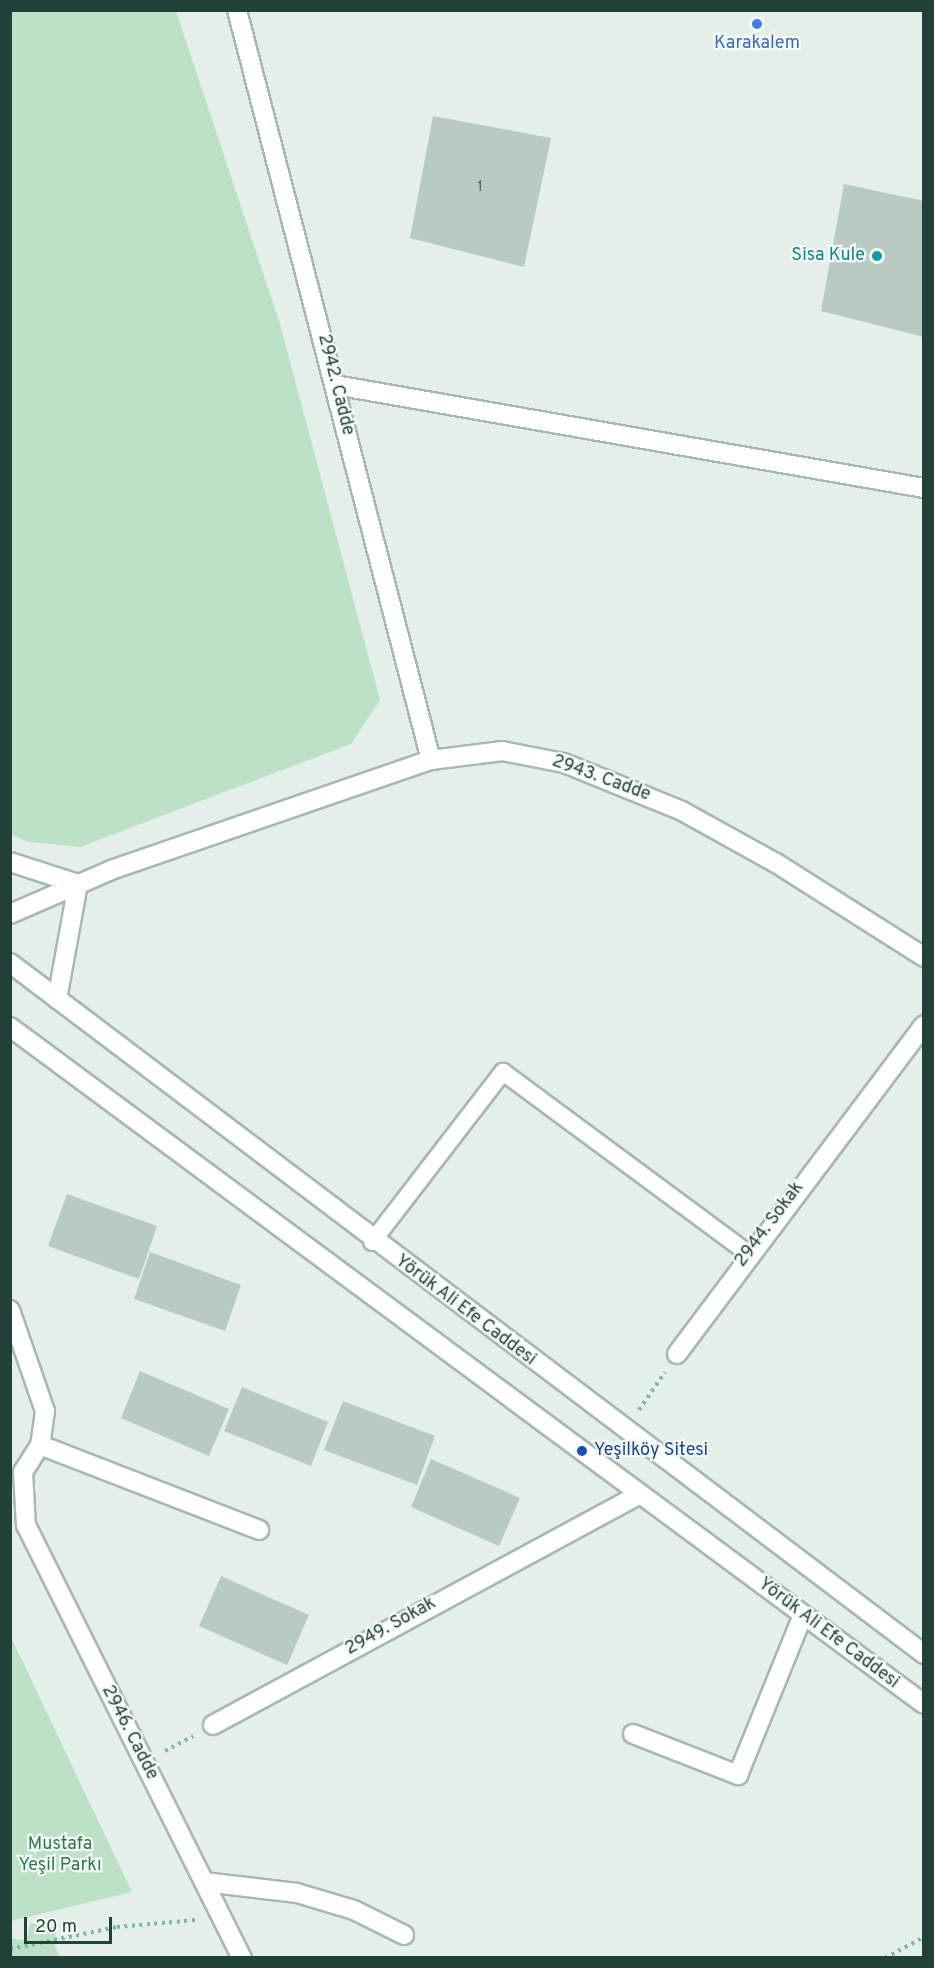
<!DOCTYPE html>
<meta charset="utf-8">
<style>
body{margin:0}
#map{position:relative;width:934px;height:1968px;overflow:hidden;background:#e4efea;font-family:Overpass,sans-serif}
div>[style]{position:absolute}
.green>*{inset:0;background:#bce1c6}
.building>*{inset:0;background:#b9cac3}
.path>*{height:4px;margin-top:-2px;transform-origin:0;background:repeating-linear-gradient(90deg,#82b4a4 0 3px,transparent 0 7.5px)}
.roads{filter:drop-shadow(2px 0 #a6b8b1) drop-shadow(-2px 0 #a6b8b1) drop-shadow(0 2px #a6b8b1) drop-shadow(0 -2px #a6b8b1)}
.lane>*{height:16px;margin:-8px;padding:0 8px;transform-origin:8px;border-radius:8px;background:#fff}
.street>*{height:18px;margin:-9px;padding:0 9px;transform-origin:9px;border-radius:9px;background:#fff}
.secondary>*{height:18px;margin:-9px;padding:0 9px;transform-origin:9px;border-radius:9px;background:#fff}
.dots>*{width:16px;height:16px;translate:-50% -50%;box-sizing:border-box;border:3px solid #f5faf8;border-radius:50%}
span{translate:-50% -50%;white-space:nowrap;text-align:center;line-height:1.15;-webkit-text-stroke:4.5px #f5faf8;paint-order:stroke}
.number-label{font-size:15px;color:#48645c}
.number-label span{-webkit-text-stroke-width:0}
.shop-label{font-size:18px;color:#366cbe}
.culture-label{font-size:18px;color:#0d838f}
.right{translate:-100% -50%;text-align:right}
.street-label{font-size:18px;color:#224239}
.transit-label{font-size:18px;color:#164399}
.left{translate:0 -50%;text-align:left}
.park-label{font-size:18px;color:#297c49}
.frame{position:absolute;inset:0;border:12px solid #224239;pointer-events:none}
.scale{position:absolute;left:24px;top:1917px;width:88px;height:27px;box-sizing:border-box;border:3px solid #224239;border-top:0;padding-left:8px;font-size:18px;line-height:21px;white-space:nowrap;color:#224239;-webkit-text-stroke:4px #f5faf8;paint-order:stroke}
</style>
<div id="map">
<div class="green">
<i style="clip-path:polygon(10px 11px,176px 11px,280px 324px,380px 700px,351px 744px,80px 847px,29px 842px,11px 835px)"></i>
<i style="clip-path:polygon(11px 1637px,132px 1892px,11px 1921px,10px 1921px)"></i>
<i style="clip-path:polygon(30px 1923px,57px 1928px,54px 1944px,60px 1957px,11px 1957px,11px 1938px,27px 1941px)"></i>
</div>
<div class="building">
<i style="clip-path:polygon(433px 116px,551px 138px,524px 267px,410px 238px)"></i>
<i style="clip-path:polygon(844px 184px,924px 201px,924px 337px,821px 311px)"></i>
<i style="clip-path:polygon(67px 1194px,157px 1226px,139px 1279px,48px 1246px)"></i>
<i style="clip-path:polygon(150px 1252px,241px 1285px,225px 1331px,134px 1299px)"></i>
<i style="clip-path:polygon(140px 1371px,229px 1409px,209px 1456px,121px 1418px)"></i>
<i style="clip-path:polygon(242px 1387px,328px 1422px,311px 1466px,224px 1431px)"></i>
<i style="clip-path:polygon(343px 1401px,435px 1436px,417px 1485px,324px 1450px)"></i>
<i style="clip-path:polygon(431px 1459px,520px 1498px,499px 1546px,411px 1507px)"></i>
<i style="clip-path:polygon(221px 1576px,309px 1615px,287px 1665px,199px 1626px)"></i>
</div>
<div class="path">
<i style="left:639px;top:1410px;width:46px;rotate:-55.6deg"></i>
<i style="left:165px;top:1751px;width:32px;rotate:-28deg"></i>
<i style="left:10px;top:1949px;width:109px;rotate:-11.6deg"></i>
<i style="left:117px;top:1927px;width:79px;rotate:-5.1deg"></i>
<i style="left:885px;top:1958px;width:44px;rotate:-28.3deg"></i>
</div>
<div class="roads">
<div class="lane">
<i style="left:372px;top:1242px;width:215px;rotate:-52.4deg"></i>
<i style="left:503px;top:1072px;width:305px;rotate:36.5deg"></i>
</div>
<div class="street">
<i style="left:237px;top:10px;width:775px;rotate:75.5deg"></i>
<i style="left:335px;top:385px;width:598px;rotate:9.92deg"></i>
<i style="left:10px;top:862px;width:71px;rotate:17.9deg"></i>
<i style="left:78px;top:884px;width:117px;rotate:100.3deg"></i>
<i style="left:10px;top:914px;width:110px;rotate:-23.5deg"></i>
<i style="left:111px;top:870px;width:338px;rotate:-19deg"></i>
<i style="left:431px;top:760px;width:72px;rotate:-7.2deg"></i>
<i style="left:502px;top:751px;width:63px;rotate:11deg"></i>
<i style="left:564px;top:763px;width:127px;rotate:22.1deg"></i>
<i style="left:682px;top:811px;width:107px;rotate:29deg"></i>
<i style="left:776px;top:863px;width:175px;rotate:32.4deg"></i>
<i style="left:10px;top:1310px;width:107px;rotate:70.9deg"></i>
<i style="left:45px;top:1411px;width:34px;rotate:98deg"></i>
<i style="left:40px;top:1445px;width:32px;rotate:122deg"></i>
<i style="left:23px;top:1472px;width:53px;rotate:86.8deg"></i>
<i style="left:26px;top:1525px;width:484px;rotate:63.5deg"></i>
<i style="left:677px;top:1354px;width:411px;rotate:-53.1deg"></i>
<i style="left:40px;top:1445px;width:235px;rotate:21.2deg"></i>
<i style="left:213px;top:1725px;width:485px;rotate:-28.4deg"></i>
<i style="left:633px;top:1734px;width:113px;rotate:21.3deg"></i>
<i style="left:738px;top:1775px;width:173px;rotate:-67.9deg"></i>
<i style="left:204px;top:1882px;width:94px;rotate:6.7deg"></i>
<i style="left:297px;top:1893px;width:59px;rotate:16.6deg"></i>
<i style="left:354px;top:1910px;width:56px;rotate:26.6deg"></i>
</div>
<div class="secondary">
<i style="left:10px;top:963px;width:1146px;rotate:37.09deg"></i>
<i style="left:10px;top:1027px;width:1137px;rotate:36.53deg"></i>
</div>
</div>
<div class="dots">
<i style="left:757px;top:24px;background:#3f7fe0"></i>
<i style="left:877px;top:256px;background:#0f9aa8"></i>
<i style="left:582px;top:1451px;background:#1a4fb4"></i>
</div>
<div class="number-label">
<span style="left:480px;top:188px">1</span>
</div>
<div class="shop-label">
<span style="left:757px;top:44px">Karakalem</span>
</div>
<div class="culture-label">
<span class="right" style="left:865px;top:256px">Sisa Kule</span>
</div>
<div class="street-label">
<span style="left:335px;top:385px;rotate:76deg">2942. Cadde</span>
<span style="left:601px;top:779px;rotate:20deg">2943. Cadde</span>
<span style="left:770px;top:1225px;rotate:-53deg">2944. Sokak</span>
<span style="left:465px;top:1311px;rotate:37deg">Yörük Ali Efe Caddesi</span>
<span style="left:391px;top:1627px;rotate:-29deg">2949. Sokak</span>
<span style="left:828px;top:1634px;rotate:37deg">Yörük Ali Efe Caddesi</span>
<span style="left:129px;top:1733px;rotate:63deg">2946. Cadde</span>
</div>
<div class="transit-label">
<span class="left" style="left:594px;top:1451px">Yeşilköy Sitesi</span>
</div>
<div class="park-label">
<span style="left:60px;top:1856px">Mustafa<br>Yeşil Parkı</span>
</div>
<div class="frame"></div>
<div class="scale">20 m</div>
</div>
